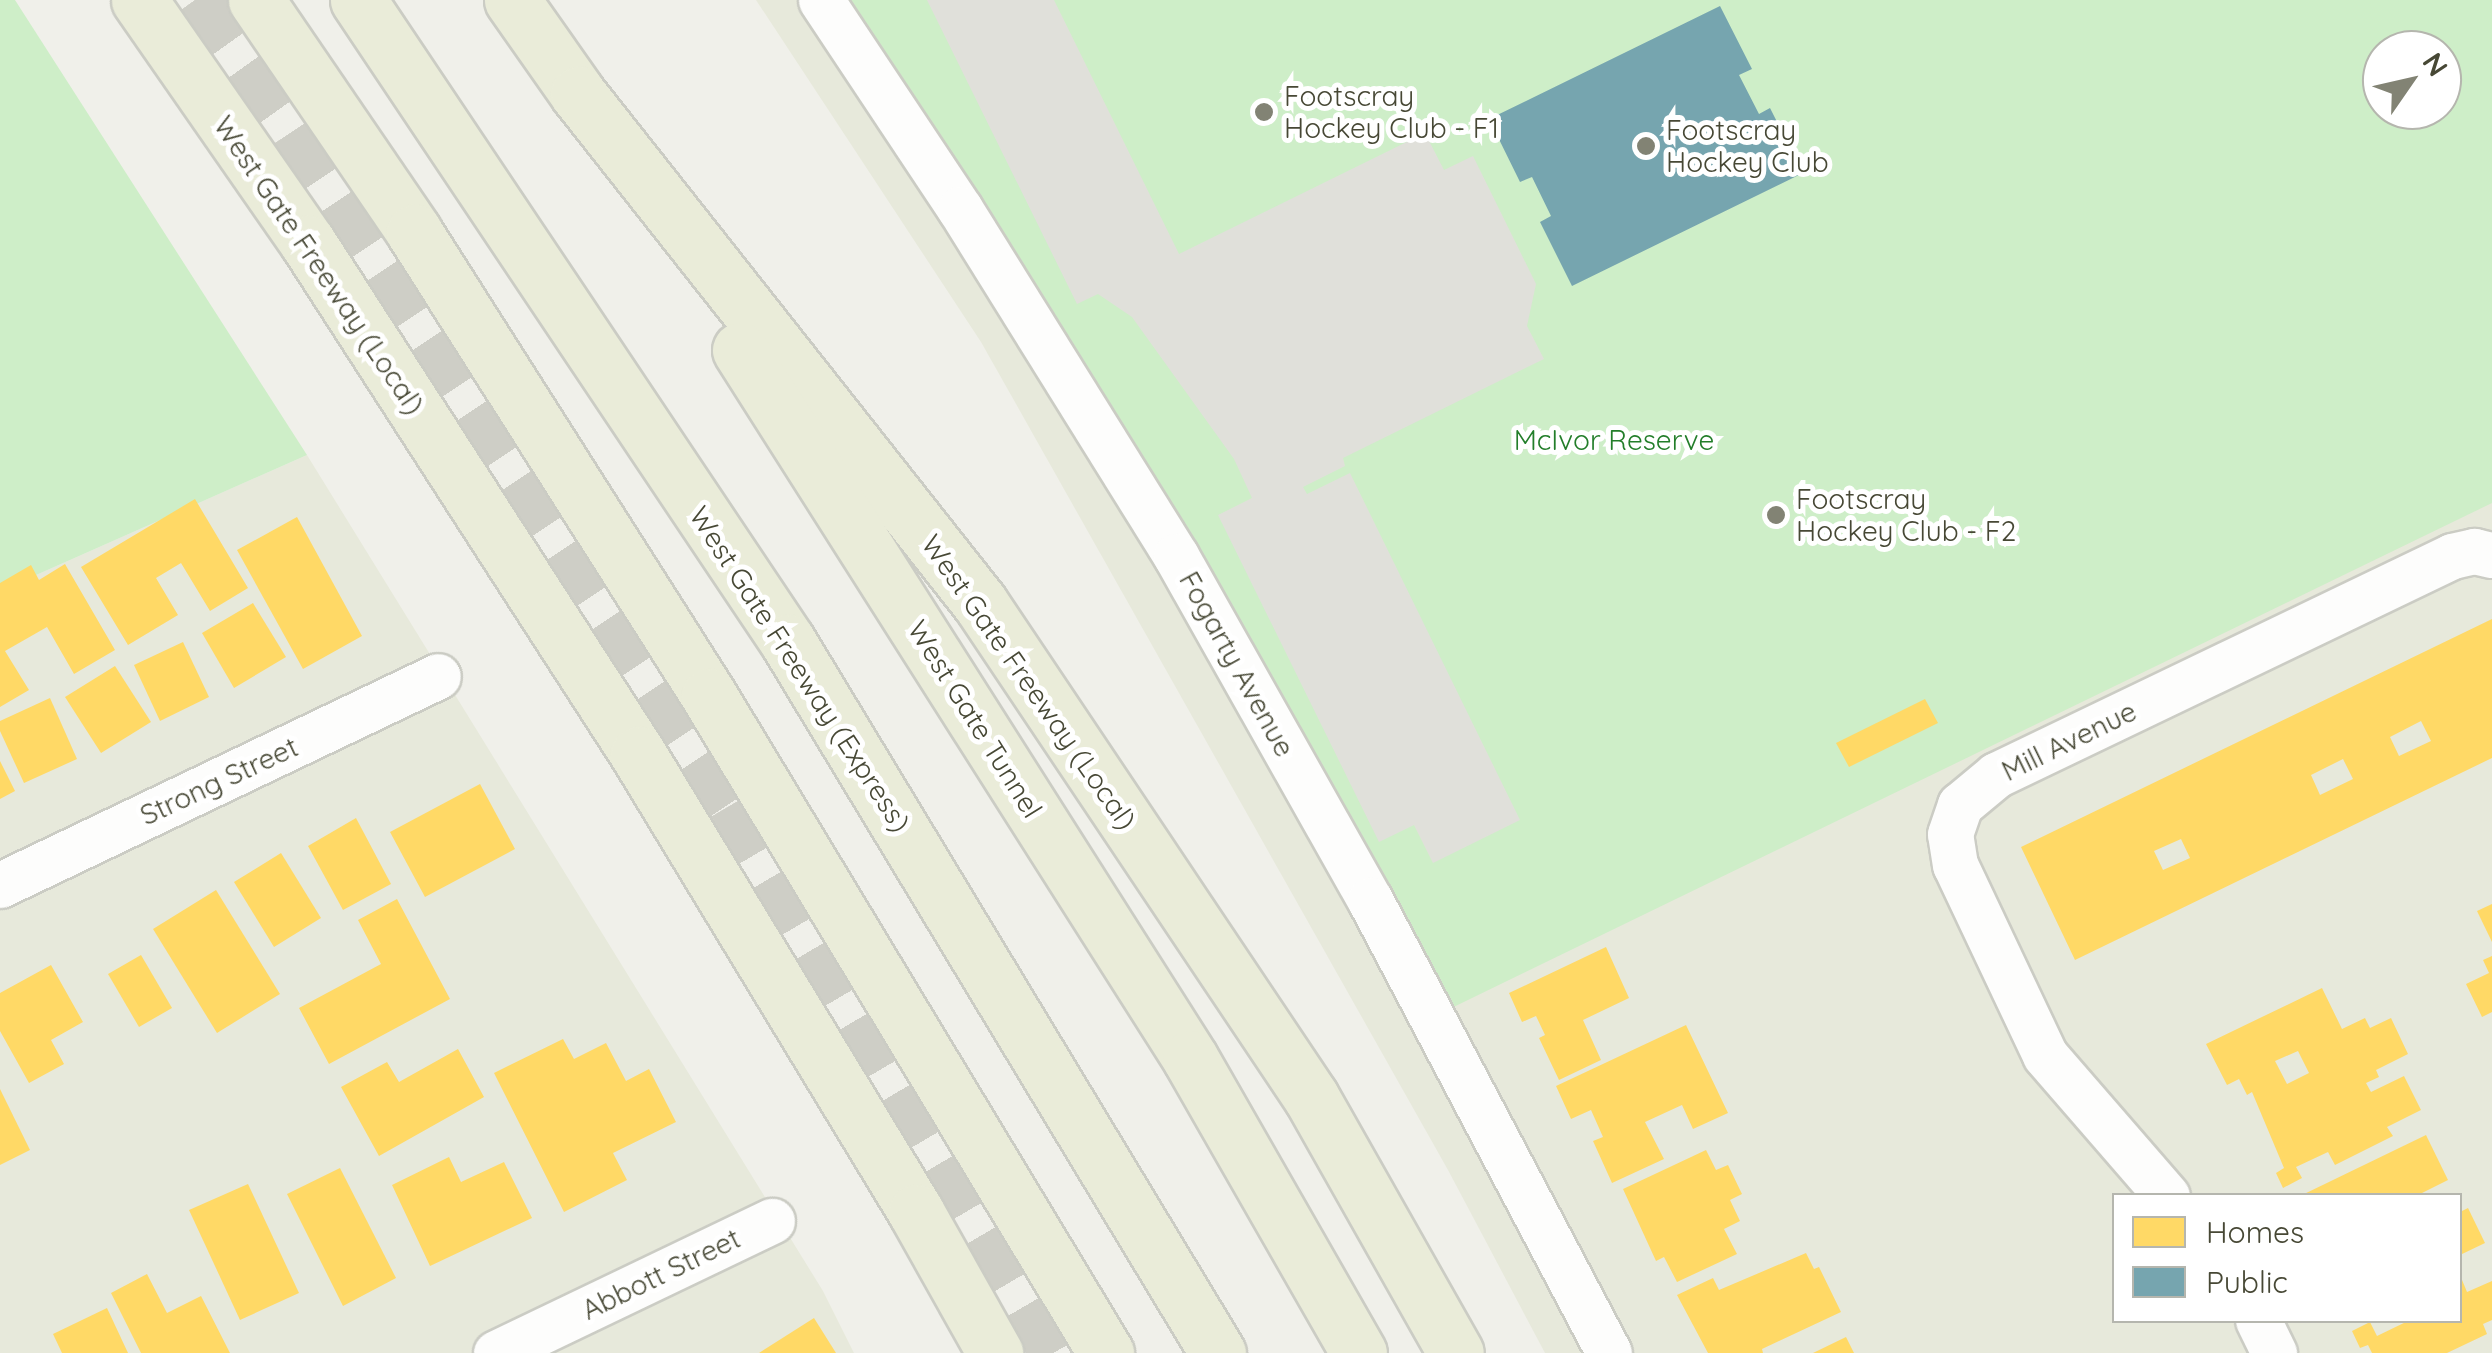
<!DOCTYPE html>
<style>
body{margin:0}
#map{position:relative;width:2492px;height:1353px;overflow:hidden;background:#f0f0ea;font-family:Quicksand,sans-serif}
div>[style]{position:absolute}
.residential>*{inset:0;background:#e7e9db}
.green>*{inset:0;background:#ceeec8}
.parking>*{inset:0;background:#e0e0da}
.homes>*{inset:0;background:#ffd966}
.public>*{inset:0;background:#76a5af}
.motorway-tunnel>*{height:55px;margin-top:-27.5px;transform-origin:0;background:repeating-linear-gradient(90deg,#cecec6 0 55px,transparent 0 83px)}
.roads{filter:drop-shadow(2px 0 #cbccc4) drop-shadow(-2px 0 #cbccc4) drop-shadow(0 2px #cbccc4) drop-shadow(0 -2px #cbccc4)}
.minor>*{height:45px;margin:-22.5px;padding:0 22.5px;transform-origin:22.5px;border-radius:22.5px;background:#fdfdfc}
.motorway>*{height:55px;margin:-27.5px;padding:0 27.5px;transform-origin:27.5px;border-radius:27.5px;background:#eaecd9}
.dots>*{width:28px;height:28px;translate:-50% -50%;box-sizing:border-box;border:5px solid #fff;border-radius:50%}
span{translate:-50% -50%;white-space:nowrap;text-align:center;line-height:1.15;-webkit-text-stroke:10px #fff;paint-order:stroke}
.poi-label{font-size:28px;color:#474835}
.left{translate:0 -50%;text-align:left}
.street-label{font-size:28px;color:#474835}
.park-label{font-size:28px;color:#237e2a}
.legend{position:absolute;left:2112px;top:1193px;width:350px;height:130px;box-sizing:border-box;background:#fff;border:2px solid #b5b6ae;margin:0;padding:12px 18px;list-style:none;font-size:30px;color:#474835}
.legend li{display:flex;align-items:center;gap:20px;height:50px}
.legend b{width:50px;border:2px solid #b5b6ae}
.north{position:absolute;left:2362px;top:30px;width:100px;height:100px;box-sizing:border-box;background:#fff;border:2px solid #b5b6ae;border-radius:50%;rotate:56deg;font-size:28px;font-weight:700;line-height:40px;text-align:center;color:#474835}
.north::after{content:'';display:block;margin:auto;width:35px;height:45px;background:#828374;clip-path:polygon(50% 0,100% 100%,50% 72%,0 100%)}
</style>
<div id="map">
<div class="residential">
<i style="clip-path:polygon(evenodd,756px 0,2492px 0,2492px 1353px,1545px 1353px,1448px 1170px,981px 342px,756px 0,2382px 50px,2442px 50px,2442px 110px,2382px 110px,2382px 50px,756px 0,2114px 1196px,2460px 1196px,2460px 1320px,2114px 1320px,2114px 1196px)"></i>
<i style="clip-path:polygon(307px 455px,823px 1291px,854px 1353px,0 1353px,0 591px)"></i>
</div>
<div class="green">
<i style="clip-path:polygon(0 0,15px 0,307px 455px,0 591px)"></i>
<i style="clip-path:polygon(evenodd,821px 0,2492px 0,2492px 503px,1433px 1017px,821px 0,2382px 50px,2442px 50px,2442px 110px,2382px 110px,2382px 50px)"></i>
</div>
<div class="parking">
<i style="clip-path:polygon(927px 0,1054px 0,1179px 254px,1425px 133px,1444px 170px,1473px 156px,1536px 284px,1527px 326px,1544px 359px,1343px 458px,1345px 466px,1303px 487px,1307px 494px,1350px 473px,1520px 820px,1433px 863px,1414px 825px,1379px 842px,1218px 515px,1252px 498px,1234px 459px,1132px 317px,1098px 294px,1077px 304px)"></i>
</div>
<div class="homes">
<i style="clip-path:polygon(195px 499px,248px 588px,210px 611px,181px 563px,156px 578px,178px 615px,128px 645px,81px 567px)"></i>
<i style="clip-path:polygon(297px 517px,362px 636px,303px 669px,237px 550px)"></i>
<i style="clip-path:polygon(65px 564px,115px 650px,74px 674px,47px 627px,5px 651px,29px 690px,0 707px,0 583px,31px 565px,39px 580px)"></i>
<i style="clip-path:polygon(253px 603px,286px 657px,234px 688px,202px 633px)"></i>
<i style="clip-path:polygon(evenodd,2492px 619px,2492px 758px,2075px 960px,2021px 847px,2492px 619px,2421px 721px,2431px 741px,2399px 756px,2390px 737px,2421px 721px,2492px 619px,2343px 759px,2353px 779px,2320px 795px,2311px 775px,2343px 759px,2492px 619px,2181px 839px,2190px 858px,2163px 870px,2154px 851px,2181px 839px)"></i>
<i style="clip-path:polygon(183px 642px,209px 697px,160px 721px,134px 665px)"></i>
<i style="clip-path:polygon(115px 666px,151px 722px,101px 753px,65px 697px)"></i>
<i style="clip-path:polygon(50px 698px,77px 759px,24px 783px,0 731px,0 721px)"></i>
<i style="clip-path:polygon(1925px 699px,1938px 723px,1849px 767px,1836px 743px)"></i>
<i style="clip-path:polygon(0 761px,15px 791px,0 799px)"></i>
<i style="clip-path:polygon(480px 784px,515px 849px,425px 897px,390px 832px)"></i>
<i style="clip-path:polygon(356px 818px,391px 884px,343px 910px,308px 846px)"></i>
<i style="clip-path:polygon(281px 853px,321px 918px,274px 947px,234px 882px)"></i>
<i style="clip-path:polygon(216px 890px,280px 994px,217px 1033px,153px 929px)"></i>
<i style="clip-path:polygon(397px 899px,450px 999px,329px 1064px,299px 1008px,381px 964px,358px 920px)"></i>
<i style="clip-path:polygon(2492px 904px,2492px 942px,2477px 911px)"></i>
<i style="clip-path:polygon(1606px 947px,1629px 998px,1583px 1020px,1601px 1060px,1559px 1080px,1539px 1038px,1545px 1035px,1536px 1016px,1522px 1022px,1509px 993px)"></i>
<i style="clip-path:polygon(141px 955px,172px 1008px,139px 1027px,108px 974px)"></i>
<i style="clip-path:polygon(2492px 956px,2492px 1012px,2482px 1017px,2466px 984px,2489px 973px,2483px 960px)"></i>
<i style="clip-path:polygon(51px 965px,83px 1022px,51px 1040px,64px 1064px,29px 1083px,0 1031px,0 993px)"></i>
<i style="clip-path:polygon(evenodd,2322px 988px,2342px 1029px,2365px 1018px,2370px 1028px,2391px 1018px,2408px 1054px,2376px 1070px,2379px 1077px,2366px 1083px,2371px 1092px,2404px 1076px,2421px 1110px,2387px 1127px,2393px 1136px,2335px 1165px,2328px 1152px,2296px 1167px,2302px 1178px,2283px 1188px,2276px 1173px,2284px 1168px,2252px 1092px,2247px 1095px,2239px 1079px,2227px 1085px,2206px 1044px,2322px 988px,2298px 1051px,2309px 1073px,2287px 1084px,2275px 1061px,2298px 1051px)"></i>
<i style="clip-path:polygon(1686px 1025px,1728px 1113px,1693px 1129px,1682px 1105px,1645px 1122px,1664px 1159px,1612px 1183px,1593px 1141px,1603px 1137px,1591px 1110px,1571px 1119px,1556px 1086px)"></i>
<i style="clip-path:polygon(563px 1039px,574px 1059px,606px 1043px,626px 1081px,649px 1069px,676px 1122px,613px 1153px,627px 1180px,564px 1212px,494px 1073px)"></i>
<i style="clip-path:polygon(458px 1049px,484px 1097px,379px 1156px,341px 1087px,387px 1062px,399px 1082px)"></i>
<i style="clip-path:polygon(0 1089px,30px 1150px,0 1165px)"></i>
<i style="clip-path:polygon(2426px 1135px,2448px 1180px,2416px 1196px,2300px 1196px)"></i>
<i style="clip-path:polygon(1706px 1150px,1716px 1170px,1728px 1165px,1742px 1194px,1730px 1200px,1740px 1221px,1724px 1229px,1737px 1254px,1677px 1282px,1664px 1257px,1656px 1261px,1623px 1189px)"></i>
<i style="clip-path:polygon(449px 1157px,461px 1182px,504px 1162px,532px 1218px,430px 1266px,392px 1185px)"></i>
<i style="clip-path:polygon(340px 1168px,396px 1278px,343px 1306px,287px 1194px)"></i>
<i style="clip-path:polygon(248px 1184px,299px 1293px,240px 1320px,189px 1210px)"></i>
<i style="clip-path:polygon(2468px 1208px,2485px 1243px,2460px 1255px,2460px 1212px)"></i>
<i style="clip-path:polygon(1806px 1253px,1814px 1269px,1819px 1267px,1841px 1312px,1762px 1349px,1763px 1353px,1708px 1353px,1677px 1295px,1713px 1278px,1719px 1290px)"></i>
<i style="clip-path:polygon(147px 1274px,167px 1313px,201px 1296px,230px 1353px,141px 1353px,111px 1293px)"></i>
<i style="clip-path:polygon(2460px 1275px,2467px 1292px,2492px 1281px,2492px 1320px,2483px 1324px,2487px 1334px,2447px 1353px,2372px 1353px,2368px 1345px,2360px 1348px,2352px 1331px,2370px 1322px,2377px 1336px,2410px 1320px,2460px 1320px)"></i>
<i style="clip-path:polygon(107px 1308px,128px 1353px,62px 1353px,53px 1334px)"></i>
<i style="clip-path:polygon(814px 1318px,836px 1353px,759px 1353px)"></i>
<i style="clip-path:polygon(1846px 1337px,1854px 1353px,1813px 1353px)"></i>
</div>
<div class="public">
<i style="clip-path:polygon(1720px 6px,1752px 69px,1739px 75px,1759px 114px,1770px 108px,1803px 173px,1572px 286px,1540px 222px,1551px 216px,1532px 177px,1520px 182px,1489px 119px)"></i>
</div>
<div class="motorway-tunnel">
<i style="left:194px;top:0;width:163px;rotate:54.5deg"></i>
<i style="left:289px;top:133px;width:804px;rotate:56.31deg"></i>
<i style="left:735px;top:802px;width:639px;rotate:59.62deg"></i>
</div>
<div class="roads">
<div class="minor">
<i style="left:821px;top:0;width:251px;rotate:56.4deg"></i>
<i style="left:960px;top:209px;width:409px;rotate:58.1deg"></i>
<i style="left:1176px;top:556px;width:395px;rotate:60.6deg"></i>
<i style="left:1370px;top:900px;width:512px;rotate:62.18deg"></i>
<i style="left:0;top:885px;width:485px;rotate:-25.5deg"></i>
<i style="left:2167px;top:1196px;width:186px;rotate:-130.9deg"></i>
<i style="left:2045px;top:1055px;width:210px;rotate:-115.3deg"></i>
<i style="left:1955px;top:865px;width:31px;rotate:-99deg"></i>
<i style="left:1950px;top:834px;width:31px;rotate:-71deg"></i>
<i style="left:1960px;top:805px;width:47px;rotate:-39.8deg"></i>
<i style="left:1996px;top:775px;width:506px;rotate:-25.65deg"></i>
<i style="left:2452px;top:556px;width:23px;rotate:-13deg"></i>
<i style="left:2474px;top:551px;width:18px;rotate:13deg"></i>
<i style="left:2258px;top:1320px;width:37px;rotate:64deg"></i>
<i style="left:496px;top:1353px;width:306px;rotate:-25.6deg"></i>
</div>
<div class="motorway">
<i style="left:139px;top:0;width:296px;rotate:55.2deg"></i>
<i style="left:308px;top:243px;width:608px;rotate:57.15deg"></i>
<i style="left:638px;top:754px;width:536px;rotate:58.74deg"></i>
<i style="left:916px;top:1212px;width:162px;rotate:60.7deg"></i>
<i style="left:256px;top:0;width:281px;rotate:55.7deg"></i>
<i style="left:414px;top:232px;width:550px;rotate:57.55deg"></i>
<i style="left:709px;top:696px;width:768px;rotate:58.86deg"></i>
<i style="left:358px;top:0;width:773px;rotate:56.19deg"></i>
<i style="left:788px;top:642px;width:831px;rotate:58.84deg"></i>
<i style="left:512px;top:0;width:115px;rotate:54.9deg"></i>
<i style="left:578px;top:94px;width:649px;rotate:51.7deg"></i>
<i style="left:980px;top:603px;width:595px;rotate:56.18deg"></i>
<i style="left:1311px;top:1097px;width:294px;rotate:60.5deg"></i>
<i style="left:740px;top:350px;width:839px;rotate:57.56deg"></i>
<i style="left:1190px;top:1058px;width:340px;rotate:60.2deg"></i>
</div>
</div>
<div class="dots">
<i style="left:1264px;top:112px;background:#828374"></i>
<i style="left:1646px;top:146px;background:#828374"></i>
<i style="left:1776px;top:515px;background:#828374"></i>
</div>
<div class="poi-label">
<span class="left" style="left:1284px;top:112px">Footscray<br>Hockey Club - F1</span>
<span class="left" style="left:1666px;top:146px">Footscray<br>Hockey Club</span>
<span class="left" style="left:1796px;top:515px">Footscray<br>Hockey Club - F2</span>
</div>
<div class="street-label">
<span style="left:319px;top:265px;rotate:56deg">West Gate Freeway (Local)</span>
<span style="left:1237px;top:664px;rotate:61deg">Fogarty Avenue</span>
<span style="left:800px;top:669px;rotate:57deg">West Gate Freeway (Express)</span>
<span style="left:1029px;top:682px;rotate:55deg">West Gate Freeway (Local)</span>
<span style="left:975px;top:719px;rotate:58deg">West Gate Tunnel</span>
<span style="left:2069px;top:741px;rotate:-26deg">Mill Avenue</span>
<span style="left:219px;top:781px;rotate:-25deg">Strong Street</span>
<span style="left:661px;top:1274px;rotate:-26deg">Abbott Street</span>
</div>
<div class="park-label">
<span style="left:1614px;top:440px">McIvor Reserve</span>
</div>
<ul class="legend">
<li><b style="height:28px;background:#ffd966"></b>Homes</li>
<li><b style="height:28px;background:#76a5af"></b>Public</li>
</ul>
<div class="north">N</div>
</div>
